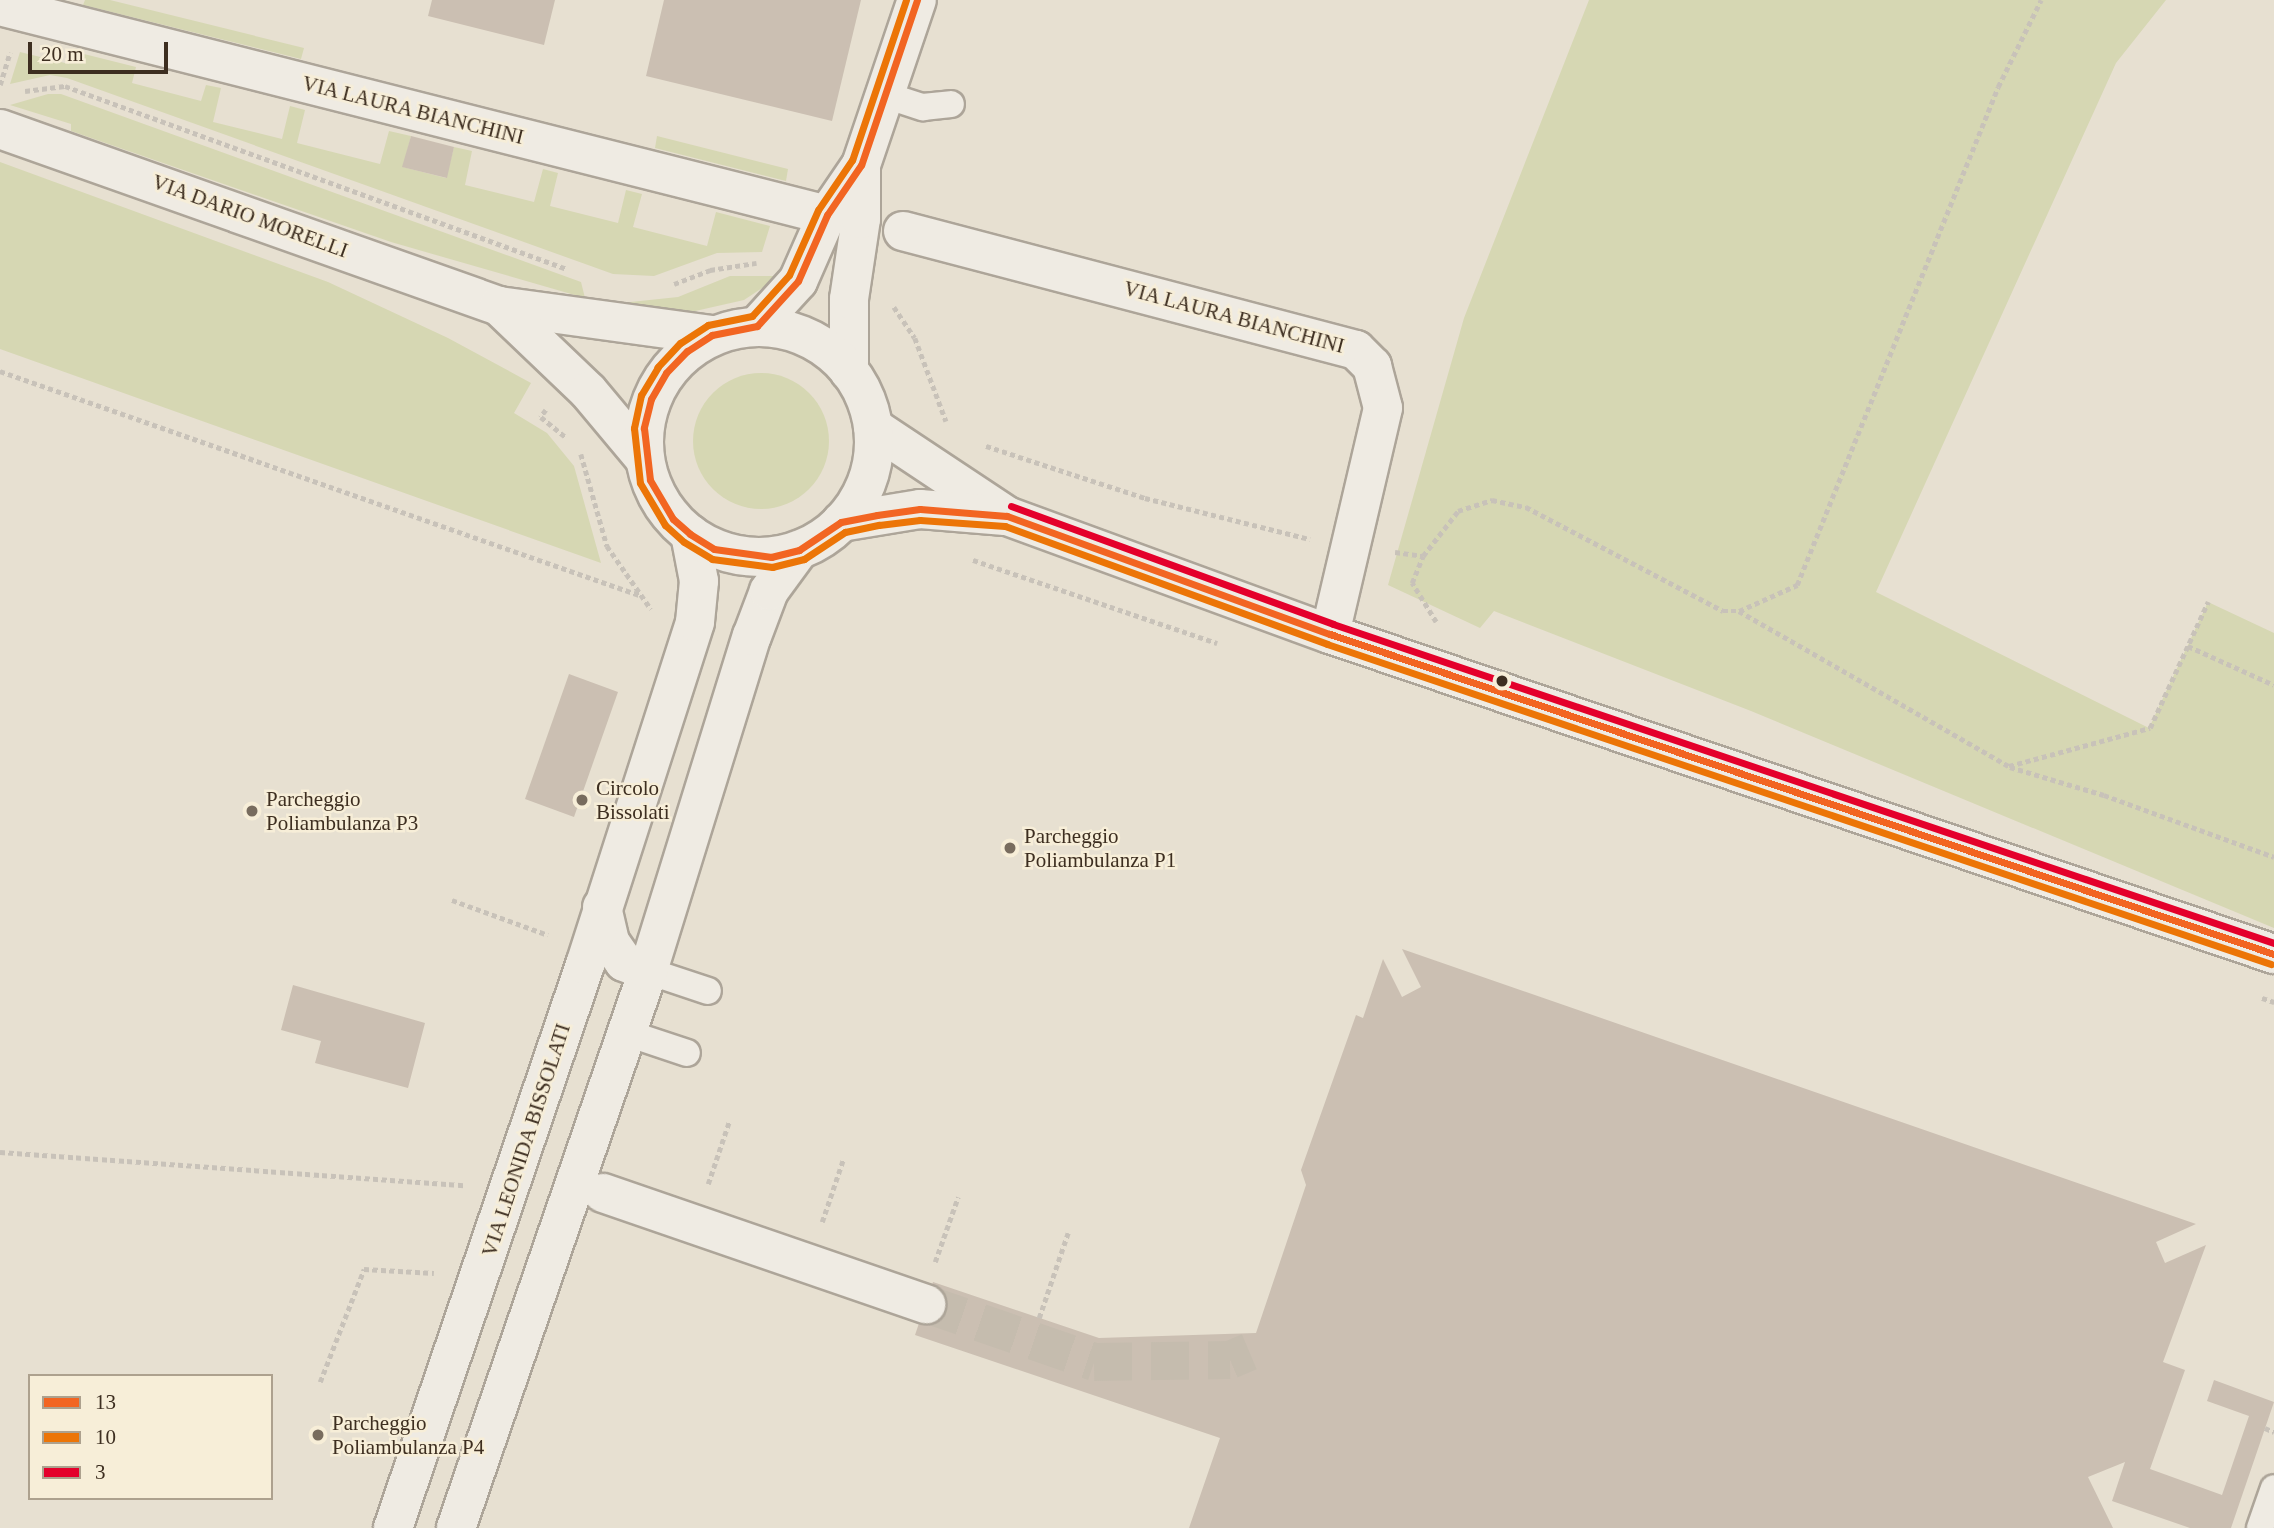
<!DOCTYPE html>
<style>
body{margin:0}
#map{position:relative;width:2274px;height:1528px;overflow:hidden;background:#e7e0d1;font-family:"Times New Roman",serif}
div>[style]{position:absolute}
.green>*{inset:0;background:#d6d7b3}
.round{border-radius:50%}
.building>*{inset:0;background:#cbbfb2}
.pedestrian-tunnel>*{height:38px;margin-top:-19px;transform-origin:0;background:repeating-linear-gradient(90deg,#c5bcae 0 38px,transparent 0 57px)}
.path>*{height:4.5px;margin-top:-2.25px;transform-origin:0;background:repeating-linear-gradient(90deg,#c8c2b9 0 5px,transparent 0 8.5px)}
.roads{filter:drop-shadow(2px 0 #ada599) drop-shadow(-2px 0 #ada599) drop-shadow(0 2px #ada599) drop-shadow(0 -2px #ada599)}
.service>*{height:26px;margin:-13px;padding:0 13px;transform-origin:13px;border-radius:13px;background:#efebe3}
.pedestrian>*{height:38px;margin:-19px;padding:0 19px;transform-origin:19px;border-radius:19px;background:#efebe3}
.minor>*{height:38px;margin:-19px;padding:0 19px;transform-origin:19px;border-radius:19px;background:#efebe3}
.tertiary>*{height:38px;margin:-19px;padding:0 19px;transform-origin:19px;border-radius:19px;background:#efebe3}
.tertiary>.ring{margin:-19px;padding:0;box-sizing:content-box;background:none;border:38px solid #efebe3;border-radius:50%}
.bus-1>*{height:7px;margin:-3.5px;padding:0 3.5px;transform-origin:3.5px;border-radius:3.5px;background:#f26522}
.bus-2>*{height:7px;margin:-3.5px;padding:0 3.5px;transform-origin:3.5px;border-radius:3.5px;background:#ec7507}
.bus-3>*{height:7px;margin:-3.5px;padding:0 3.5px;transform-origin:3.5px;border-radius:3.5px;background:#e4002b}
.dots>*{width:19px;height:19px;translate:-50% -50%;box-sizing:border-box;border:4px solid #f7eed8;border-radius:50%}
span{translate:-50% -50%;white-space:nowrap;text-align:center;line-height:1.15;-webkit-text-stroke:5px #f7eed8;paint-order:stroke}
.street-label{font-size:21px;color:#3d2e20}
.poi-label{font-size:21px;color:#3d2e20}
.left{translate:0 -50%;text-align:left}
.legend{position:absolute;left:28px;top:1374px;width:245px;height:126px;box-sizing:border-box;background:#f7eed8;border:2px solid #ada18e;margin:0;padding:9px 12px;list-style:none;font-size:21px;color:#3d2e20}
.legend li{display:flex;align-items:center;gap:14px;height:35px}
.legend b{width:35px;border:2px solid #ada18e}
.scale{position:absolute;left:28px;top:42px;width:140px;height:32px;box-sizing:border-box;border:4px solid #3d2e20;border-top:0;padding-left:9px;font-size:21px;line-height:24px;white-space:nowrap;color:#3d2e20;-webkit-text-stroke:5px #f7eed8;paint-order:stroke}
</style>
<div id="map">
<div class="green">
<i style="clip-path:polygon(85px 0,110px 0,304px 48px,301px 59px,83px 5px)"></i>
<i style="clip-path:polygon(1589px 0,2166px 0,2116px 63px,1876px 592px,2149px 728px,2208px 602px,2274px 633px,2274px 928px,1751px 711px,1494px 611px,1480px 628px,1388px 585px,1464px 318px)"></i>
<i style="clip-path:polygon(72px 51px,136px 67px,132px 83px,201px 101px,206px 85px,221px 88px,213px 122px,282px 139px,290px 106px,305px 110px,297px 143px,380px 164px,389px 131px,411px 136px,403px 167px,446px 178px,454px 147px,472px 151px,465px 185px,534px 202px,543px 169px,558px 173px,550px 206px,618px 223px,626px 190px,642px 194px,633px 227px,707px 246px,716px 212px,770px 226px,762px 252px,717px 253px,654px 276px,613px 274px,67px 78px,50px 75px,10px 84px,20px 52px,69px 64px)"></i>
<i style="clip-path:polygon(48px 94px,61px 94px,581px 282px,585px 298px,391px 242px,71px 131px,71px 124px,10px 105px)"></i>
<i style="clip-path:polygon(657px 136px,788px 169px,786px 181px,655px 148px)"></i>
<i style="clip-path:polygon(0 162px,328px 282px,448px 338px,531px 383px,514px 413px,547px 433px,574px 466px,601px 563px,0 349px)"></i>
<i style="clip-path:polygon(730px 276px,780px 276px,744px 300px,682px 314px,621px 303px,678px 297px)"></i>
<i class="round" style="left:693px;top:373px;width:136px;height:136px"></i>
</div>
<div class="building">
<i style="clip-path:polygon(432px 0,555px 0,544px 45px,428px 16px)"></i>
<i style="clip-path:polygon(664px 0,861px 0,832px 121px,646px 76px)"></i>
<i style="clip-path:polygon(411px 136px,454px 147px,447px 178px,402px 167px)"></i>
<i style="clip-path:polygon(569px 674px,618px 692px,574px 817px,525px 799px)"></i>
<i style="clip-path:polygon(1402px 949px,2196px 1224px,2156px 1242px,2165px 1263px,2206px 1245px,2163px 1362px,2185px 1370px,2150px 1469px,2222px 1495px,2249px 1416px,2207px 1401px,2214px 1380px,2274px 1402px,2231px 1528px,2190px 1528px,2112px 1501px,2125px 1462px,2088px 1477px,2113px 1528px,1189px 1528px,1220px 1438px,915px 1335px,933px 1282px,1099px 1338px,1256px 1333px,1306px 1185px,1301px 1170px,1356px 1015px,1363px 1018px,1383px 959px,1402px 997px,1421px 987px)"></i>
<i style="clip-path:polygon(293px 985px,425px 1023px,408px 1088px,315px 1063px,321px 1041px,281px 1030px)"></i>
</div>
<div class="pedestrian-tunnel">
<i style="left:926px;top:1304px;width:178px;rotate:19deg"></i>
<i style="left:1094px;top:1362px;width:136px;rotate:-0.8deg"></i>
<i style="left:1230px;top:1360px;width:21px;rotate:-23deg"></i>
</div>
<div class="path">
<i style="left:0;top:85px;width:34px;rotate:-73deg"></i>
<i style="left:25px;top:91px;width:40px;rotate:-7.1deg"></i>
<i style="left:65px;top:86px;width:534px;rotate:20.03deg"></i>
<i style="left:674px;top:284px;width:39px;rotate:-21deg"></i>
<i style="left:710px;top:270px;width:47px;rotate:-8.7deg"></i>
<i style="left:894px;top:307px;width:37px;rotate:56deg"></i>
<i style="left:915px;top:338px;width:89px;rotate:69.5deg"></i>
<i style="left:0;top:371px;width:677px;rotate:19.32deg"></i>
<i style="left:546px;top:410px;width:9px;rotate:126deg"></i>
<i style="left:541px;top:417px;width:32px;rotate:39deg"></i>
<i style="left:986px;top:446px;width:167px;rotate:18.1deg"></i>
<i style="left:1145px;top:498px;width:170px;rotate:14deg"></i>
<i style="left:581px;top:454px;width:96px;rotate:74.2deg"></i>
<i style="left:607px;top:546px;width:77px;rotate:55.1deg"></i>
<i style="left:1395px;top:552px;width:28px;rotate:8deg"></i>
<i style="left:973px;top:560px;width:258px;rotate:18.8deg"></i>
<i style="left:1739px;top:611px;width:311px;rotate:29.9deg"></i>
<i style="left:2009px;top:766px;width:146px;rotate:-15.1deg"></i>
<i style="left:2150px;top:728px;width:139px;rotate:-65.3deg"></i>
<i style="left:1436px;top:622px;width:46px;rotate:-121.6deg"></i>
<i style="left:1412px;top:583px;width:29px;rotate:-68deg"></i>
<i style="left:1423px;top:556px;width:57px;rotate:-52.1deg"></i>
<i style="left:1458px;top:511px;width:36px;rotate:-18deg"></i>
<i style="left:1492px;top:500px;width:35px;rotate:12deg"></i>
<i style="left:1526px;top:507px;width:223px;rotate:27.8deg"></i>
<i style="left:1723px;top:611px;width:16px"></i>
<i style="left:1739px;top:611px;width:64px;rotate:-24.1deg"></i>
<i style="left:1797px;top:585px;width:537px;rotate:-68.02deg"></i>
<i style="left:1998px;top:87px;width:97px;rotate:-63.7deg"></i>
<i style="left:2188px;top:646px;width:94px;rotate:24.4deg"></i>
<i style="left:2010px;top:767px;width:98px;rotate:16.6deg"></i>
<i style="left:2104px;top:795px;width:181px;rotate:20deg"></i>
<i style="left:452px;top:900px;width:102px;rotate:20deg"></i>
<i style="left:2262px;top:998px;width:13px;rotate:18deg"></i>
<i style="left:0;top:1152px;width:465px;rotate:4.1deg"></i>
<i style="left:708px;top:1184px;width:65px;rotate:-71.3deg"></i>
<i style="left:822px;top:1222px;width:65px;rotate:-71.3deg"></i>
<i style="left:935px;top:1262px;width:69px;rotate:-70.5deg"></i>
<i style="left:1039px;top:1318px;width:90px;rotate:-71.2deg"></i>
<i style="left:320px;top:1382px;width:121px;rotate:-68.7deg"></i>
<i style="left:364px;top:1269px;width:70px;rotate:3.3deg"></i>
<i style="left:2265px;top:1428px;width:10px;rotate:24deg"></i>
</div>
<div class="roads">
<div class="service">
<i style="left:885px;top:95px;width:40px;rotate:18deg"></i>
<i style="left:923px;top:107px;width:28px;rotate:-6deg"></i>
<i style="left:648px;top:971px;width:63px;rotate:18.4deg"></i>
<i style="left:627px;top:1033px;width:63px;rotate:18.4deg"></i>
<i style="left:2260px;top:1528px;width:42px;rotate:-70.7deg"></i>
</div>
<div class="pedestrian">
<i style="left:603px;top:1193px;width:342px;rotate:19deg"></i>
</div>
<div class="minor">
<i style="left:0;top:6px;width:853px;rotate:14.18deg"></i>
<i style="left:903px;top:231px;width:468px;rotate:14.7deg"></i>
<i style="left:1356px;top:350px;width:23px;rotate:45deg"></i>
<i style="left:1372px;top:366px;width:43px;rotate:75.3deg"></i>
<i style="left:1383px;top:408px;width:232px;rotate:103.2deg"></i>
<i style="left:757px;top:326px;width:61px;rotate:-47.7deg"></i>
<i style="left:798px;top:281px;width:72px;rotate:-66.3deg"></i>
<i style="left:827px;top:215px;width:60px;rotate:-55.8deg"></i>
<i style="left:861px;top:165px;width:174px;rotate:-71.3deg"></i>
<i style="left:849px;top:371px;width:72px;rotate:-90deg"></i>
<i style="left:849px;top:299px;width:81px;rotate:-81.5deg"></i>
<i style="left:861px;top:219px;width:54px;rotate:-90deg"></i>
<i style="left:873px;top:427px;width:161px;rotate:33.6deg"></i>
<i style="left:1007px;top:516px;width:344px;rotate:20.1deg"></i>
<i style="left:1330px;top:634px;width:997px;rotate:18.73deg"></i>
<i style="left:841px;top:522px;width:80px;rotate:-9.3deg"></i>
<i style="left:920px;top:509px;width:85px;rotate:4.7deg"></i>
<i style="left:602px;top:907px;width:36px;rotate:77deg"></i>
<i style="left:610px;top:942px;width:24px;rotate:55deg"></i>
<i style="left:624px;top:962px;width:26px;rotate:21deg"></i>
<i style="left:393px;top:1528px;width:595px;rotate:-71.17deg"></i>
<i style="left:585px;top:965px;width:360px;rotate:-72.2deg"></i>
<i style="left:695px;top:622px;width:41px;rotate:-84.4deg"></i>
<i style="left:699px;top:581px;width:48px;rotate:-100.8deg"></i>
<i style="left:456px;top:1528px;width:589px;rotate:-70.98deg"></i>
<i style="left:648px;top:971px;width:351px;rotate:-72.8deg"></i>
<i style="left:752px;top:636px;width:48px;rotate:-69.3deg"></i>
<i style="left:769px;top:591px;width:51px;rotate:-53.8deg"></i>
</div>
<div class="tertiary">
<i style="left:0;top:129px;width:529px;rotate:19.53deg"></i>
<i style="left:499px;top:306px;width:215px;rotate:7.8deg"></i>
<i style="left:499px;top:306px;width:123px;rotate:43.7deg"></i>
<i style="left:588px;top:391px;width:87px;rotate:50.1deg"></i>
<i class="ring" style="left:644px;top:327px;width:192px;height:192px"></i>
</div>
</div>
<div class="bus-1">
<i style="left:917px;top:0;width:174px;rotate:108.7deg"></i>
<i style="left:861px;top:165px;width:60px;rotate:124.2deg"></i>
<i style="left:827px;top:215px;width:72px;rotate:113.7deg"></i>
<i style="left:798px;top:281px;width:61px;rotate:132.3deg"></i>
<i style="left:757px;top:326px;width:46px;rotate:168.7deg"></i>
<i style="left:712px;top:335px;width:30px;rotate:147deg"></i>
<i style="left:687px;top:351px;width:30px;rotate:134deg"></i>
<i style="left:666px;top:373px;width:30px;rotate:120deg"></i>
<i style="left:651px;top:399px;width:30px;rotate:104deg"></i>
<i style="left:644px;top:428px;width:52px;rotate:83.4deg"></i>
<i style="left:650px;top:480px;width:45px;rotate:59.5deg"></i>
<i style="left:673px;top:519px;width:23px;rotate:41deg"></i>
<i style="left:690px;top:534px;width:28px;rotate:32deg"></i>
<i style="left:714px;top:549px;width:58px;rotate:8deg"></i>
<i style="left:771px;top:557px;width:29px;rotate:-14deg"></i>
<i style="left:799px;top:550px;width:50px;rotate:-33.7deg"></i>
<i style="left:841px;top:522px;width:37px;rotate:-11deg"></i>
<i style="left:877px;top:515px;width:43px;rotate:-7.9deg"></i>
<i style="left:920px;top:509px;width:87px;rotate:4.6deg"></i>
<i style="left:1007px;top:516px;width:344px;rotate:20.1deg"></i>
<i style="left:1330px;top:634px;width:997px;rotate:18.73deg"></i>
</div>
<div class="bus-2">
<i style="left:906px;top:0;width:169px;rotate:108.6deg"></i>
<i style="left:852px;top:160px;width:60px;rotate:124.2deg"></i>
<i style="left:818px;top:210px;width:71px;rotate:114deg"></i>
<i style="left:789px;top:275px;width:55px;rotate:132.1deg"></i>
<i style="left:752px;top:316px;width:45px;rotate:168.4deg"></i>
<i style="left:708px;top:325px;width:33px;rotate:147deg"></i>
<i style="left:680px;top:343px;width:33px;rotate:133deg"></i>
<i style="left:658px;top:367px;width:33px;rotate:121deg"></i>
<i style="left:641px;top:395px;width:34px;rotate:102deg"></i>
<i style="left:634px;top:428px;width:55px;rotate:83.8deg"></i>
<i style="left:640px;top:483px;width:49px;rotate:59.2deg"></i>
<i style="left:665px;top:525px;width:25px;rotate:42deg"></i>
<i style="left:684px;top:542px;width:33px;rotate:31deg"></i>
<i style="left:712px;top:559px;width:61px;rotate:7.6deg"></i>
<i style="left:772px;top:567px;width:33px;rotate:-14deg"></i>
<i style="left:804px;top:559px;width:49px;rotate:-33.4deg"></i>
<i style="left:845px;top:532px;width:35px;rotate:-12deg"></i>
<i style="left:879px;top:525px;width:41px;rotate:-7deg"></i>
<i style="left:920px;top:520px;width:85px;rotate:4deg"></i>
<i style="left:1005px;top:526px;width:343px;rotate:20.1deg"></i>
<i style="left:1327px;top:644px;width:997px;rotate:18.73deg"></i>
</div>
<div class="bus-3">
<i style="left:1011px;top:506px;width:343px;rotate:20.1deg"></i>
<i style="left:1333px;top:624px;width:994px;rotate:18.73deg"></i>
</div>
<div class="dots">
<i style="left:1502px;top:681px;background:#3d2e20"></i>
<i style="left:582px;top:800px;background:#786c5e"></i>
<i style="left:252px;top:811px;background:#786c5e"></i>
<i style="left:1010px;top:848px;background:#786c5e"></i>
<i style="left:318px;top:1435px;background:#786c5e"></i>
</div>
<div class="street-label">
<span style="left:413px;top:110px;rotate:14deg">VIA LAURA BIANCHINI</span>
<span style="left:250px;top:216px;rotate:20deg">VIA DARIO MORELLI</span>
<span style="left:1234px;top:317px;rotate:15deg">VIA LAURA BIANCHINI</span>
<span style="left:526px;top:1140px;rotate:-72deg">VIA LEONIDA BISSOLATI</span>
</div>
<div class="poi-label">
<span class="left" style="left:596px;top:800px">Circolo<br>Bissolati</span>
<span class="left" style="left:266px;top:811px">Parcheggio<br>Poliambulanza P3</span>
<span class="left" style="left:1024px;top:848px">Parcheggio<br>Poliambulanza P1</span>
<span class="left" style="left:332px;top:1435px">Parcheggio<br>Poliambulanza P4</span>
</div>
<ul class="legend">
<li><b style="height:9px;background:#f26522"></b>13</li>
<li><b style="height:9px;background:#ec7507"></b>10</li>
<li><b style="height:9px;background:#e4002b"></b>3</li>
</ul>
<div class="scale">20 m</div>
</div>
